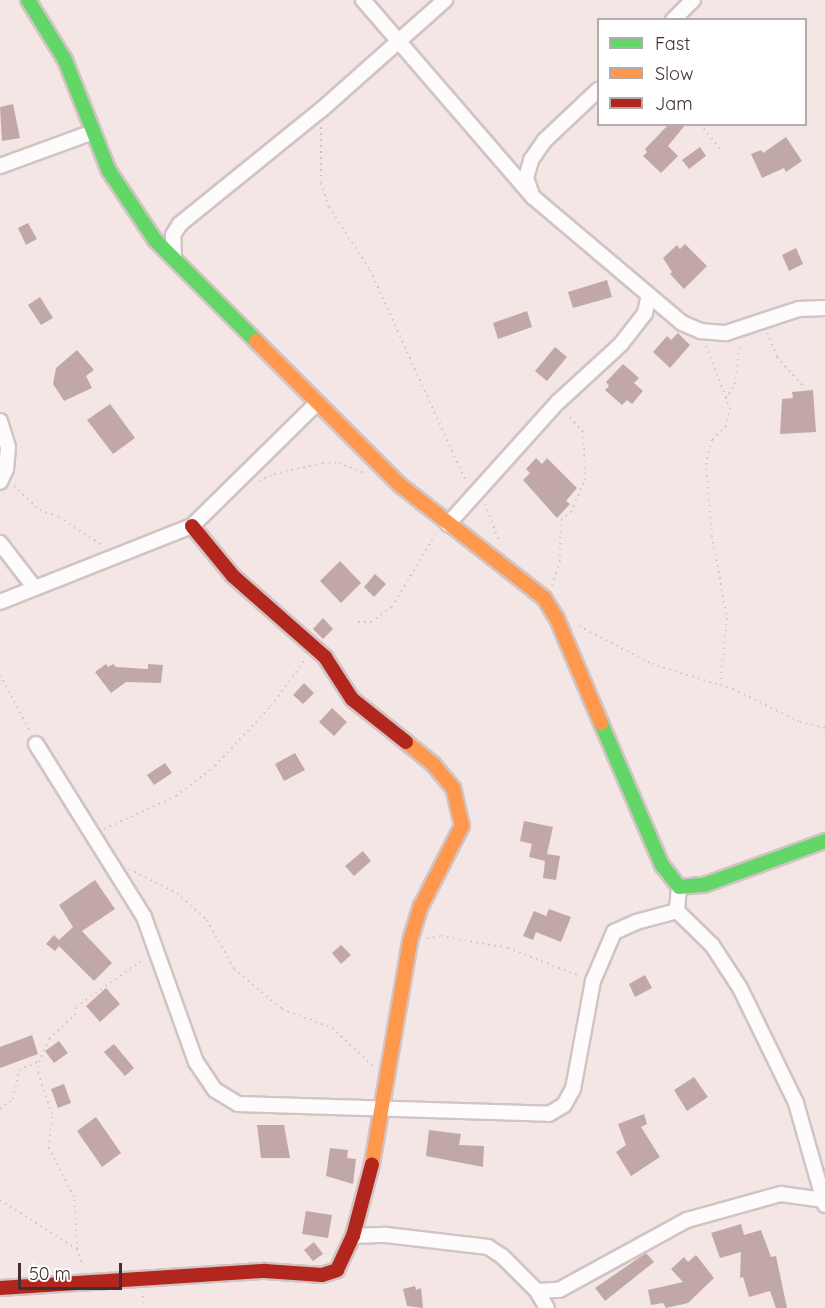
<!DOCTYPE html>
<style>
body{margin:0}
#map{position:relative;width:825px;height:1308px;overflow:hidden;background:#f4e6e5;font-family:Quicksand,sans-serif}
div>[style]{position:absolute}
.building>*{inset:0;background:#c1a8a7}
.path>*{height:2px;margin-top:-1px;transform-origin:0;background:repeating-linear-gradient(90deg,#cdc8c8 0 1.5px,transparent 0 6px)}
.roads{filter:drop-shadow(2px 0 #d1c4c3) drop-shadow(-2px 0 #d1c4c3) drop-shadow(0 2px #d1c4c3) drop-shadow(0 -2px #d1c4c3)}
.street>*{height:14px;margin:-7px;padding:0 7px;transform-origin:7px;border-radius:7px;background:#fdfbfb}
.fast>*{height:14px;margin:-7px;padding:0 7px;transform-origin:7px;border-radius:7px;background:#63d668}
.slow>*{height:14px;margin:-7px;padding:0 7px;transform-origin:7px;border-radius:7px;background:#ff974d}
.jam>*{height:14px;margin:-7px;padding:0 7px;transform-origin:7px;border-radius:7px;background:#b3261e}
span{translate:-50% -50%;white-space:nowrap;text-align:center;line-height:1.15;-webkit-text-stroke:6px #fff;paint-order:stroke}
.legend{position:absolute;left:597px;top:18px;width:210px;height:108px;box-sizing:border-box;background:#fff;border:2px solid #b2acab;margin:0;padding:8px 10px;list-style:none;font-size:18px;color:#3f2f2e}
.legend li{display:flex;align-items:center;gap:12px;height:30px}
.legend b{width:30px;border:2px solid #b2acab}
.scale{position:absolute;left:18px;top:1263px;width:104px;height:27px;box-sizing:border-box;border:3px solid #3f2f2e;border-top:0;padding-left:8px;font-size:18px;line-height:21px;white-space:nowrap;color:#3f2f2e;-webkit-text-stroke:4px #fff;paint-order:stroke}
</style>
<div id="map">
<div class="building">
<i style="clip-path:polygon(13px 104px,20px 138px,2px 141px,0 107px)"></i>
<i style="clip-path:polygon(669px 124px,686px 124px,668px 146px,678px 156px,661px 173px,643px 156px,647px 152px,645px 149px)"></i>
<i style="clip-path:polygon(786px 137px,802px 161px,786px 172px,784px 168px,762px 178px,751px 154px,761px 150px,763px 153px)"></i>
<i style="clip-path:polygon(700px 147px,706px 156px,689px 169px,682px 160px)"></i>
<i style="clip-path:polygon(28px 223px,37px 239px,26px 245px,18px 228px)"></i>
<i style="clip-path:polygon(685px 244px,707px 266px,684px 289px,670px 274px,672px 272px,663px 258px,677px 245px,680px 249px)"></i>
<i style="clip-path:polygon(796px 248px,803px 264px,789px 271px,782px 255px)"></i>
<i style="clip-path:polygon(607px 280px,612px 297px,573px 308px,568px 292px)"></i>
<i style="clip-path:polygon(40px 297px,53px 318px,41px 325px,28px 305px)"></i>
<i style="clip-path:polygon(527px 311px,532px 327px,498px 339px,493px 323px)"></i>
<i style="clip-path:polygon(678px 333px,690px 345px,670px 368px,653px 352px,667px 336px,671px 340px)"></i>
<i style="clip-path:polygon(555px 347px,567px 357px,547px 381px,535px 371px)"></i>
<i style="clip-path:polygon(77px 350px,94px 370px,86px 376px,92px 388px,64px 401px,53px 384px,56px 368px)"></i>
<i style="clip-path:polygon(623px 364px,639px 378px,634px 383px,643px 391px,632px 404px,627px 400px,622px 405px,605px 390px,609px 386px,606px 382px)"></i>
<i style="clip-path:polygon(813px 390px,816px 432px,780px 434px,782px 399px,793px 398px,792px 392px)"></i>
<i style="clip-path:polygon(110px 404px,135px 438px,113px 454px,87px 420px)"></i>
<i style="clip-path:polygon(536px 458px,542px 464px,547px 458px,577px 488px,566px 501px,570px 504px,557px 518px,523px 480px,530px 473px,526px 469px)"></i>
<i style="clip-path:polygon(340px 561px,361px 583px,341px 603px,320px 581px)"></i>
<i style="clip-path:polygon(375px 574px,386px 584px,374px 597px,364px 587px)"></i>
<i style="clip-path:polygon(323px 618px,333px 629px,323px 639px,313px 629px)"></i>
<i style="clip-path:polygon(106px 664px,108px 667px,113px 664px,116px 667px,148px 669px,148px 664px,163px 665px,161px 683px,126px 682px,111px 693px,95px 672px)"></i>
<i style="clip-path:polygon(304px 683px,314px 693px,303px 704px,293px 695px)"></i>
<i style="clip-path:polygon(332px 708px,347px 722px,334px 736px,319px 722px)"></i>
<i style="clip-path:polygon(295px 753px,305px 770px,284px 781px,275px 764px)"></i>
<i style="clip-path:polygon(165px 763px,172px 773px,154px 785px,147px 775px)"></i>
<i style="clip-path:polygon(524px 821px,553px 827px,547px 854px,560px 856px,556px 880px,543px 878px,545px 861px,529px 857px,532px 844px,520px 841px)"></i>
<i style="clip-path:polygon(363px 851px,371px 861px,354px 876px,345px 866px)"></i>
<i style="clip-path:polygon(95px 880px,115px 909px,82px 931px,112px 963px,94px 981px,59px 946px,55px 951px,46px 944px,54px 935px,59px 940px,73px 927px,59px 905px)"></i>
<i style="clip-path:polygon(549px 909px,571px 917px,561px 942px,536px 932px,533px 940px,523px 936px,534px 911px,546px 916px)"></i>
<i style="clip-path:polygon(341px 945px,351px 955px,341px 964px,332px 953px)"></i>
<i style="clip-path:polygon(645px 975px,652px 988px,635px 997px,629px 984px)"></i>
<i style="clip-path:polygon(106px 988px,120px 1004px,100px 1022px,86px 1006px)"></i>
<i style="clip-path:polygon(32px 1035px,38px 1054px,0 1068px,0 1047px)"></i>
<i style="clip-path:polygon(59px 1041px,68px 1053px,54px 1063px,45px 1051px)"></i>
<i style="clip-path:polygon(114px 1044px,134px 1068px,125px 1076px,104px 1052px)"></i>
<i style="clip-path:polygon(694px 1077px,708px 1097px,687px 1111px,674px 1090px)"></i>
<i style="clip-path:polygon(64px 1084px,71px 1103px,58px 1108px,51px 1089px)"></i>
<i style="clip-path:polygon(644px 1114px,647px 1124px,641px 1127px,660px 1157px,631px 1176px,616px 1152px,626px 1145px,618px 1124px)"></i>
<i style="clip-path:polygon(96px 1117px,121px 1153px,102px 1167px,77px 1131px)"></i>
<i style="clip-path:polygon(257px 1125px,284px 1125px,290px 1158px,261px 1158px)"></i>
<i style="clip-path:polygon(429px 1130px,461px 1134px,459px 1145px,484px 1146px,483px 1167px,426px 1156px)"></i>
<i style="clip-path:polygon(330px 1148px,348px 1150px,347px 1158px,356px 1159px,353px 1184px,326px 1176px)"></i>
<i style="clip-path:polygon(306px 1211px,332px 1215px,328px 1238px,302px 1234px)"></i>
<i style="clip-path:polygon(741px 1224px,744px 1235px,761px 1230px,771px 1257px,776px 1256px,787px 1308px,776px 1308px,770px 1291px,749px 1297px,743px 1277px,740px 1278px,741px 1252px,720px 1258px,711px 1233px)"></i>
<i style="clip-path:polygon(314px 1242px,323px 1254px,313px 1261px,304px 1250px)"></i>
<i style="clip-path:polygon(646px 1253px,654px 1262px,605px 1301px,595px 1288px)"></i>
<i style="clip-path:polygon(696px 1255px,714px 1278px,688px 1303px,666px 1308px,663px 1303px,651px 1305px,648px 1290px,683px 1282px,671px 1269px,684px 1257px,688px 1262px)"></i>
<i style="clip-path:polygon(415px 1286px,416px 1290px,421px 1288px,423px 1308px,407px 1306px,403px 1289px)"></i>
</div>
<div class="path">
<i style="left:700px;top:124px;width:35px;rotate:51deg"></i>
<i style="left:321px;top:127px;width:56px;rotate:90deg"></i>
<i style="left:321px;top:183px;width:25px;rotate:72deg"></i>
<i style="left:329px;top:207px;width:75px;rotate:56.9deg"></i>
<i style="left:370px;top:270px;width:233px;rotate:65.6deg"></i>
<i style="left:767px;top:333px;width:26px;rotate:67deg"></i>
<i style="left:777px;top:357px;width:40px;rotate:48deg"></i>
<i style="left:706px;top:346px;width:66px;rotate:68.8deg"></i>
<i style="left:730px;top:408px;width:18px;rotate:103deg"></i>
<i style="left:726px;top:426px;width:20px;rotate:135deg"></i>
<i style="left:712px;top:440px;width:24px;rotate:105deg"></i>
<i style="left:706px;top:463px;width:73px;rotate:85.3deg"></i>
<i style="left:712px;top:536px;width:83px;rotate:79.6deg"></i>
<i style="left:727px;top:618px;width:69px;rotate:95.8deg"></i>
<i style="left:726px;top:399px;width:17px;rotate:-59deg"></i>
<i style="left:735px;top:384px;width:42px;rotate:-83.2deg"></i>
<i style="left:259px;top:481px;width:17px;rotate:-25deg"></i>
<i style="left:274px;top:474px;width:50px;rotate:-12.7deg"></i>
<i style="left:323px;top:463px;width:16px"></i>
<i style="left:339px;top:463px;width:26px;rotate:21deg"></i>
<i style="left:14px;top:486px;width:35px;rotate:43deg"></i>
<i style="left:40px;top:510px;width:20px;rotate:20deg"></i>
<i style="left:59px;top:517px;width:53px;rotate:33.4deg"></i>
<i style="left:485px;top:504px;width:39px;rotate:69deg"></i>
<i style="left:552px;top:585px;width:24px;rotate:-71deg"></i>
<i style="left:560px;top:562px;width:42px;rotate:-88.6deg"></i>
<i style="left:561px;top:520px;width:13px;rotate:-39deg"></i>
<i style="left:571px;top:512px;width:35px;rotate:-66deg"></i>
<i style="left:585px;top:480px;width:48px;rotate:-92.4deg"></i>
<i style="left:583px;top:432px;width:24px;rotate:-132deg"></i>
<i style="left:358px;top:622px;width:13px"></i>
<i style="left:371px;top:622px;width:26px;rotate:-36deg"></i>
<i style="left:392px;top:607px;width:84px;rotate:-59.2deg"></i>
<i style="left:579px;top:626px;width:82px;rotate:27.5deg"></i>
<i style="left:652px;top:664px;width:85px;rotate:17.2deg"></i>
<i style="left:733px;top:689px;width:75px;rotate:26.2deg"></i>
<i style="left:800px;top:722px;width:26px;rotate:13deg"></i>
<i style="left:0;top:675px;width:66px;rotate:61.9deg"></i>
<i style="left:104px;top:829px;width:79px;rotate:-24.6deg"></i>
<i style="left:176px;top:796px;width:49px;rotate:-37.6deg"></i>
<i style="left:215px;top:766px;width:82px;rotate:-47deg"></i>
<i style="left:271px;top:706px;width:57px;rotate:-53.5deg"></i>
<i style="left:129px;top:869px;width:54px;rotate:26.6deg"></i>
<i style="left:177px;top:893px;width:40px;rotate:42deg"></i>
<i style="left:207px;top:920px;width:56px;rotate:61.1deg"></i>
<i style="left:234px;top:969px;width:62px;rotate:39.8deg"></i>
<i style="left:282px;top:1009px;width:53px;rotate:20.8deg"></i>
<i style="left:332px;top:1028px;width:57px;rotate:42.9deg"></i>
<i style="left:427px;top:938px;width:14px;rotate:-8deg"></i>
<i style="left:441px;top:936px;width:68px;rotate:10.2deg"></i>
<i style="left:508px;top:948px;width:77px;rotate:21.3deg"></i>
<i style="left:0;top:1109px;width:16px;rotate:-38deg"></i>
<i style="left:13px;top:1099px;width:30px;rotate:-78deg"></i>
<i style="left:19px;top:1070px;width:20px;rotate:-24deg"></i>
<i style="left:0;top:1200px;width:91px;rotate:32.5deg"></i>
<i style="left:77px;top:1249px;width:18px;rotate:71deg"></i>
<i style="left:77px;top:1249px;width:52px;rotate:-93.3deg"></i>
<i style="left:74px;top:1197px;width:55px;rotate:-117deg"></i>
<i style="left:49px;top:1148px;width:34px;rotate:-85deg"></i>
<i style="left:52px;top:1114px;width:43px;rotate:-108.9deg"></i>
<i style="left:38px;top:1073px;width:11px;rotate:-85deg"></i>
<i style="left:39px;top:1062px;width:25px;rotate:-67deg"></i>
<i style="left:49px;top:1039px;width:35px;rotate:-43deg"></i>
<i style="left:75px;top:1015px;width:8px;rotate:-83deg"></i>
<i style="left:76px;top:1007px;width:83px;rotate:-35.2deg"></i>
<i style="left:143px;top:1296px;width:12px;rotate:85deg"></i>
</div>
<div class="roads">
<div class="street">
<i style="left:363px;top:0;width:260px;rotate:49.2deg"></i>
<i style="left:533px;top:197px;width:195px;rotate:40.2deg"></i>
<i style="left:682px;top:323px;width:21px;rotate:23deg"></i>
<i style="left:701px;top:331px;width:25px;rotate:5deg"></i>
<i style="left:726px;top:333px;width:77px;rotate:-18.2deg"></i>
<i style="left:799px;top:309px;width:26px;rotate:-2deg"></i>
<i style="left:673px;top:20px;width:28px;rotate:-45deg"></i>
<i style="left:0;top:166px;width:99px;rotate:-20.1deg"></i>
<i style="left:531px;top:192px;width:15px;rotate:-110deg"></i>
<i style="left:526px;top:178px;width:19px;rotate:-74deg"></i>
<i style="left:531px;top:160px;width:24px;rotate:-55deg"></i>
<i style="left:545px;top:140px;width:73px;rotate:-43.3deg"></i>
<i style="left:174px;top:258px;width:23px;rotate:-92deg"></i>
<i style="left:173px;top:235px;width:13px;rotate:-58deg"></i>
<i style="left:180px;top:224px;width:181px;rotate:-39deg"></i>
<i style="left:321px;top:110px;width:166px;rotate:-41.6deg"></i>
<i style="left:0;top:421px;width:27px;rotate:73deg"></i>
<i style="left:8px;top:447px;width:22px;rotate:95deg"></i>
<i style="left:6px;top:469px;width:14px;rotate:115deg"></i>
<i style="left:448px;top:524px;width:164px;rotate:-48deg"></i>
<i style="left:558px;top:402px;width:86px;rotate:-42.6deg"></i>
<i style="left:621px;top:344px;width:39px;rotate:-52deg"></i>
<i style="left:645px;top:313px;width:14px;rotate:-78deg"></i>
<i style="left:0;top:543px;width:56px;rotate:52.3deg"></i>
<i style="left:0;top:602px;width:206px;rotate:-21.6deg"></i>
<i style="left:192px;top:526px;width:175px;rotate:-44.5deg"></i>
<i style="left:36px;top:744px;width:204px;rotate:58deg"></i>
<i style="left:144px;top:917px;width:154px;rotate:70.3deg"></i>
<i style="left:196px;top:1062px;width:34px;rotate:56deg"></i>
<i style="left:215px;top:1090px;width:27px;rotate:31deg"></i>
<i style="left:238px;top:1104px;width:311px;rotate:1.8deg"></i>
<i style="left:549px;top:1114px;width:17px;rotate:-31deg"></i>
<i style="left:564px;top:1105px;width:18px;rotate:-61deg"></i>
<i style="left:573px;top:1089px;width:110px;rotate:-79.5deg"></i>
<i style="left:593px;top:981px;width:53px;rotate:-66.8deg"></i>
<i style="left:614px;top:932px;width:24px;rotate:-24deg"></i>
<i style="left:636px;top:922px;width:42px;rotate:-15deg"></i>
<i style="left:679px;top:887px;width:24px;rotate:95deg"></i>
<i style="left:677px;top:911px;width:49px;rotate:44.2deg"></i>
<i style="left:712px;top:945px;width:51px;rotate:56.9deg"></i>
<i style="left:740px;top:988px;width:128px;rotate:64deg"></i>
<i style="left:796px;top:1103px;width:106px;rotate:74.1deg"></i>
<i style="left:353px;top:1236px;width:33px;rotate:-2deg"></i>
<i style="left:386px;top:1235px;width:103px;rotate:6.7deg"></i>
<i style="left:488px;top:1247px;width:17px;rotate:33deg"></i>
<i style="left:502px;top:1256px;width:49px;rotate:45deg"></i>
<i style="left:537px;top:1291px;width:20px;rotate:60deg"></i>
<i style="left:537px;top:1291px;width:22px;rotate:-3deg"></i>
<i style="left:559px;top:1290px;width:146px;rotate:-28.7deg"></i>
<i style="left:687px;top:1220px;width:98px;rotate:-15.5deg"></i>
<i style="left:781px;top:1194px;width:42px;rotate:8.1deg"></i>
</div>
<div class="fast">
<i style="left:28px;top:0;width:70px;rotate:58.3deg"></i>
<i style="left:65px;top:60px;width:119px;rotate:68.4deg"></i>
<i style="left:109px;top:171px;width:83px;rotate:56.3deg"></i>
<i style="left:155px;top:240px;width:143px;rotate:45deg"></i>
<i style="left:601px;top:723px;width:155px;rotate:66.8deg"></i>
<i style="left:662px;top:865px;width:28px;rotate:52deg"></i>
<i style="left:679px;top:887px;width:25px;rotate:-5deg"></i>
<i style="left:704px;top:885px;width:129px;rotate:-20deg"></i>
</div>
<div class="slow">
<i style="left:256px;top:341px;width:204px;rotate:45deg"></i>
<i style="left:400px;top:485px;width:183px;rotate:38.1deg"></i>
<i style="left:544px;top:598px;width:25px;rotate:58deg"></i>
<i style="left:557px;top:619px;width:113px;rotate:67.1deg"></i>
<i style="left:372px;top:1164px;width:226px;rotate:-80.3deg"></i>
<i style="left:410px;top:941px;width:37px;rotate:-73deg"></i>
<i style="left:421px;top:906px;width:90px;rotate:-62.9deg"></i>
<i style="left:462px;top:826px;width:39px;rotate:-103deg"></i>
<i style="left:453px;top:788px;width:31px;rotate:-130deg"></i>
<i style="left:433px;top:764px;width:35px;rotate:-141deg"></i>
</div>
<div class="jam">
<i style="left:192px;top:526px;width:65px;rotate:50.6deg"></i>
<i style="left:233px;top:576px;width:123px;rotate:41.4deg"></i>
<i style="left:325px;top:657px;width:50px;rotate:57.3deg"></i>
<i style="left:352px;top:699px;width:69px;rotate:38.5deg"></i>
<i style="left:0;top:1288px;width:266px;rotate:-3.7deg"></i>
<i style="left:265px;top:1271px;width:57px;rotate:4deg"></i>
<i style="left:322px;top:1275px;width:16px;rotate:-18deg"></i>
<i style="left:337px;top:1270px;width:38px;rotate:-65deg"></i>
<i style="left:353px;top:1236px;width:74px;rotate:-75.2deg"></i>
</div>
</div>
<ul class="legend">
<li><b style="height:8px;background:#63d668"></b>Fast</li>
<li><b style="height:8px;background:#ff974d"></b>Slow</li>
<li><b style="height:8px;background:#b3261e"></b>Jam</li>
</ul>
<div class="scale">50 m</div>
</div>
